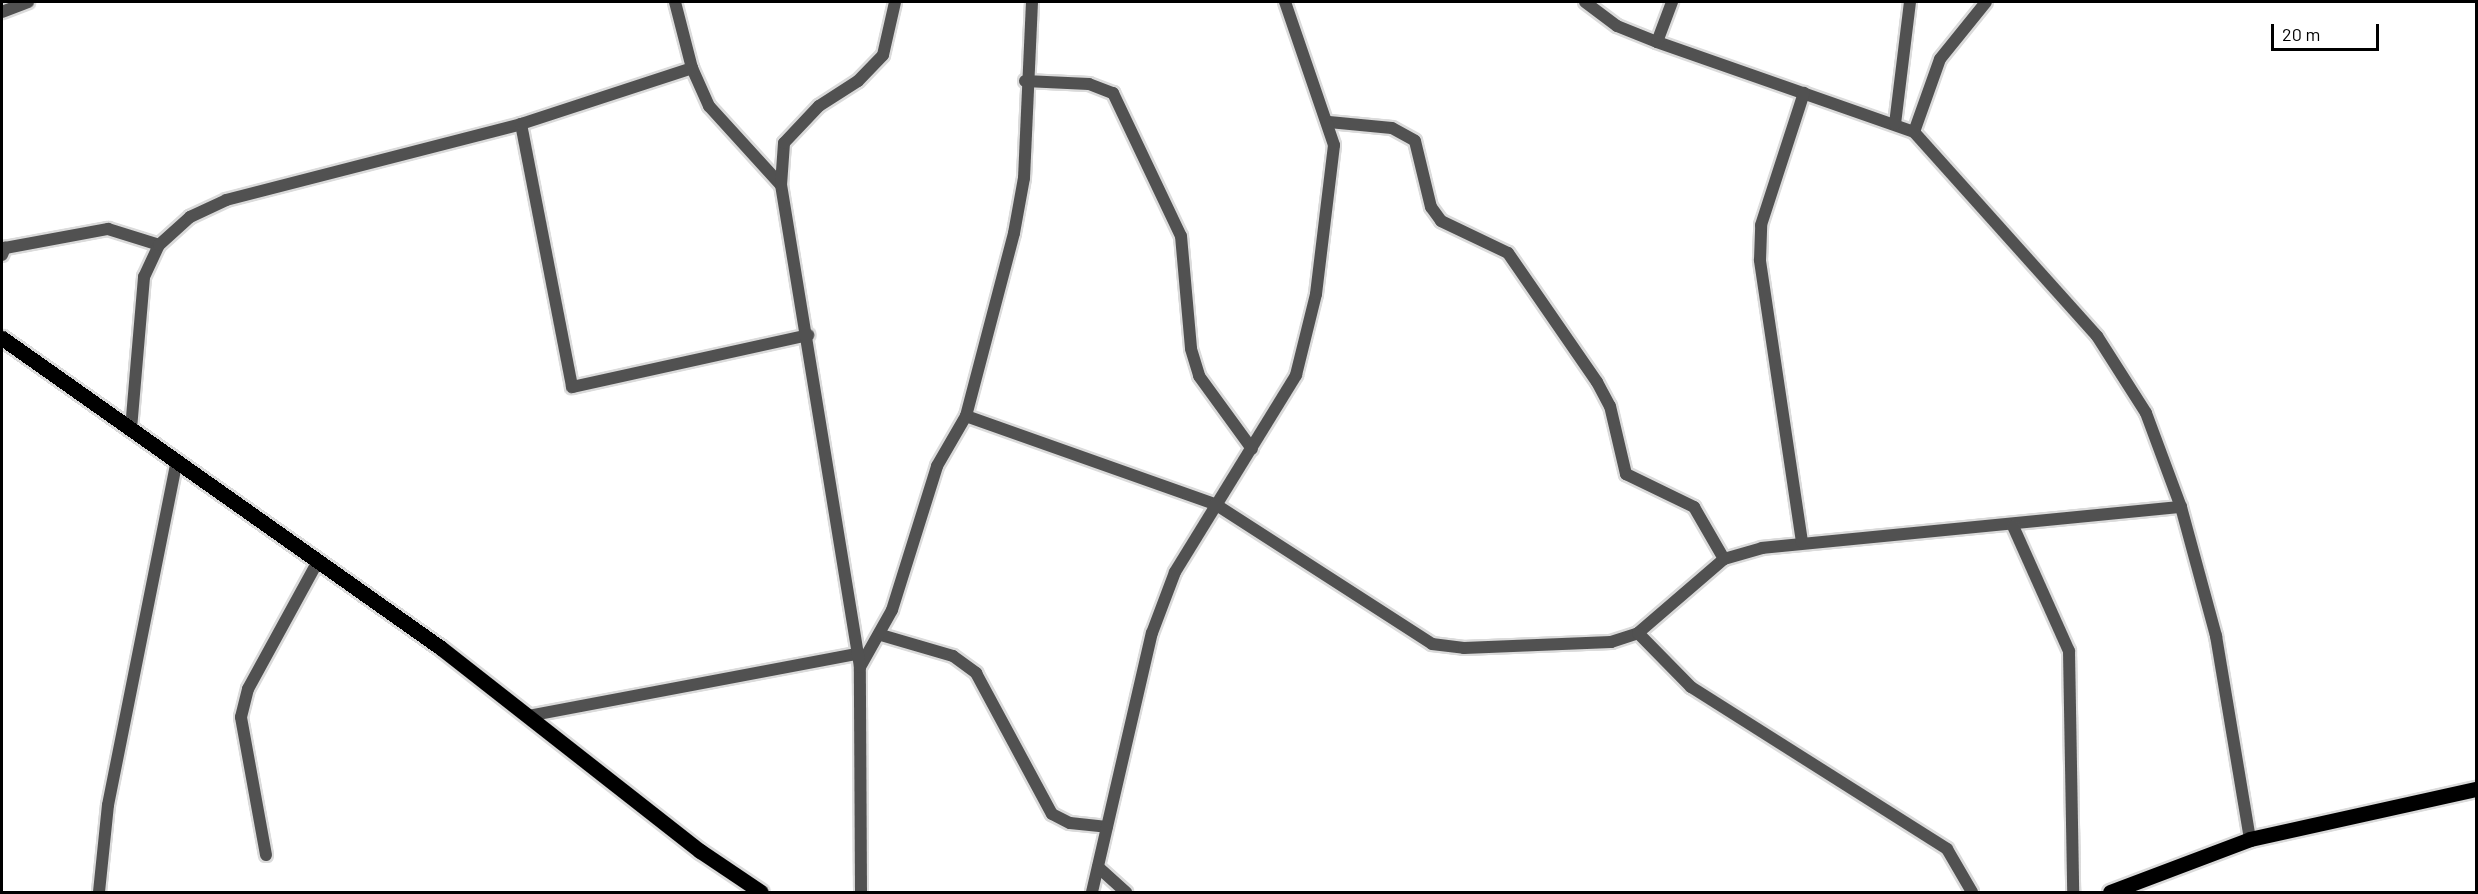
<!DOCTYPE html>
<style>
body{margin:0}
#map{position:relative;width:2478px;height:894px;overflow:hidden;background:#fff;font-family:Barlow,sans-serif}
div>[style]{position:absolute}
.roads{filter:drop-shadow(2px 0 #dbdbdb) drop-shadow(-2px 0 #dbdbdb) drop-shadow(0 2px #dbdbdb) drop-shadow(0 -2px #dbdbdb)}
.service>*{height:12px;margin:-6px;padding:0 6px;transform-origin:6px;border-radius:6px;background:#515151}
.minor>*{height:12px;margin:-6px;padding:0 6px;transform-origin:6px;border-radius:6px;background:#515151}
.primary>*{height:15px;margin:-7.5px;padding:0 7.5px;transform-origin:7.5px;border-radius:7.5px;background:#000}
span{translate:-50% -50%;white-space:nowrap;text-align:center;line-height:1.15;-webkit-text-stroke:6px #fff;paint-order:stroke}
.frame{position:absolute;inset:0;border:3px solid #000;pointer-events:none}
.scale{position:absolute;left:2271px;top:24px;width:108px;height:27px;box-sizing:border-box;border:3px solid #000;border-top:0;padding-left:8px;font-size:18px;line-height:21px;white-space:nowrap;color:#000;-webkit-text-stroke:4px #fff;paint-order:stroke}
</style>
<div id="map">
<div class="roads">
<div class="service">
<i style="left:2px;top:255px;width:8px;rotate:-67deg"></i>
<i style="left:5px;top:248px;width:105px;rotate:-10.5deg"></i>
<i style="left:108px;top:229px;width:53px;rotate:17.4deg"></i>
</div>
<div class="minor">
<i style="left:675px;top:2px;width:68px;rotate:75.6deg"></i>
<i style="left:692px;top:68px;width:42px;rotate:65.9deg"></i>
<i style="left:709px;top:106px;width:107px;rotate:47.7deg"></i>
<i style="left:1585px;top:2px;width:40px;rotate:37deg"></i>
<i style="left:1617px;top:26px;width:43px;rotate:21.8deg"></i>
<i style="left:1657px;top:42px;width:272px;rotate:19.3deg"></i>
<i style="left:1914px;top:132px;width:274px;rotate:48.1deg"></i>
<i style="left:2097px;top:336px;width:91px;rotate:57.5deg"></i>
<i style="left:2146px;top:413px;width:100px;rotate:69.6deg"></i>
<i style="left:2181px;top:507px;width:134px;rotate:74.8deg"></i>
<i style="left:2216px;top:636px;width:206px;rotate:80.5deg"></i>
<i style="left:2px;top:12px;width:28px;rotate:-21deg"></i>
<i style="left:1657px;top:42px;width:43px;rotate:-69.4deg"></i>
<i style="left:1025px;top:81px;width:64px;rotate:2.7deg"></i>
<i style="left:1089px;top:84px;width:26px;rotate:21deg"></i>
<i style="left:1113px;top:93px;width:158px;rotate:64.6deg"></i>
<i style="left:1181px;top:236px;width:113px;rotate:84.9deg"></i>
<i style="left:1191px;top:349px;width:28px;rotate:73deg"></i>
<i style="left:1199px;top:376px;width:90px;rotate:54deg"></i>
<i style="left:1329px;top:122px;width:63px;rotate:5.4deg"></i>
<i style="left:1392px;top:128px;width:26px;rotate:29deg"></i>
<i style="left:1415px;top:141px;width:68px;rotate:76.4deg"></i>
<i style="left:1431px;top:207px;width:17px;rotate:54deg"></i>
<i style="left:1441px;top:221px;width:74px;rotate:25.5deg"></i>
<i style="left:1508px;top:253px;width:157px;rotate:55.4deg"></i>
<i style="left:1597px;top:382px;width:27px;rotate:62deg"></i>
<i style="left:1610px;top:406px;width:70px;rotate:76.8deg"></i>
<i style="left:1626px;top:474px;width:76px;rotate:25.9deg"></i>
<i style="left:1694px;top:507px;width:60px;rotate:60deg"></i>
<i style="left:521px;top:124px;width:268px;rotate:79deg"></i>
<i style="left:572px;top:387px;width:242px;rotate:-12.4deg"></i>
<i style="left:1895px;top:124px;width:123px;rotate:-83deg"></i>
<i style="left:1914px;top:132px;width:77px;rotate:-70.4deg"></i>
<i style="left:1940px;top:59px;width:73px;rotate:-51.1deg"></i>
<i style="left:966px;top:416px;width:264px;rotate:19.5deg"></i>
<i style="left:1215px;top:504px;width:258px;rotate:32.8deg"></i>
<i style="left:1432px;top:644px;width:32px;rotate:7deg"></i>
<i style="left:1464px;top:648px;width:147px;rotate:-2.3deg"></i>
<i style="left:1611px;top:642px;width:28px;rotate:-18deg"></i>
<i style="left:1638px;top:633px;width:113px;rotate:-40.7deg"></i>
<i style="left:1724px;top:559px;width:40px;rotate:-16deg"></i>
<i style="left:1762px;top:548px;width:421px;rotate:-5.6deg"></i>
<i style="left:131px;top:429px;width:153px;rotate:-85.1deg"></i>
<i style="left:144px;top:277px;width:35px;rotate:-65deg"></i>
<i style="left:159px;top:245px;width:42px;rotate:-42.1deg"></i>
<i style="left:190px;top:217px;width:40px;rotate:-25deg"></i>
<i style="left:226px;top:200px;width:305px;rotate:-14.4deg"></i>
<i style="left:521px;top:124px;width:180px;rotate:-18.1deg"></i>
<i style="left:2013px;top:526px;width:137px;rotate:65.9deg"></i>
<i style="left:2069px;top:651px;width:241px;rotate:89deg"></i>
<i style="left:1802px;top:542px;width:285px;rotate:-98.5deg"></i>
<i style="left:1760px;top:260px;width:35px;rotate:-88deg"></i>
<i style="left:1761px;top:225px;width:139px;rotate:-72deg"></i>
<i style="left:1638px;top:633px;width:76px;rotate:45.5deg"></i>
<i style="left:1691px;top:687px;width:303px;rotate:32.3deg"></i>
<i style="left:1947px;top:849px;width:50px;rotate:59.8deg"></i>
<i style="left:881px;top:635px;width:75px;rotate:16.3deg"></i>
<i style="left:953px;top:656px;width:29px;rotate:36deg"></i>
<i style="left:976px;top:673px;width:160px;rotate:61.7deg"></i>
<i style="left:1052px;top:814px;width:20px;rotate:27deg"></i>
<i style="left:1070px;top:823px;width:37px;rotate:6deg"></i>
<i style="left:860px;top:667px;width:65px;rotate:-60.7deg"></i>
<i style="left:892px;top:610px;width:151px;rotate:-72.6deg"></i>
<i style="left:937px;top:466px;width:58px;rotate:-59.9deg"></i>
<i style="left:966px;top:416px;width:189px;rotate:-75.3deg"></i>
<i style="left:1014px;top:233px;width:56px;rotate:-79.7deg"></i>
<i style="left:1024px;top:178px;width:176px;rotate:-87.4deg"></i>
<i style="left:528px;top:716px;width:334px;rotate:-10.7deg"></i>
<i style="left:266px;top:855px;width:140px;rotate:-100.3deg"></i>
<i style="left:241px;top:717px;width:29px;rotate:-76deg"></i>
<i style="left:248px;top:689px;width:146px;rotate:-61.3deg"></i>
<i style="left:1098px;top:867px;width:38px;rotate:42deg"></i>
<i style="left:99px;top:892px;width:87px;rotate:-84.1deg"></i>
<i style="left:108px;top:805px;width:351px;rotate:-78.7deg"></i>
<i style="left:861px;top:892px;width:225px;rotate:-90.3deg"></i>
<i style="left:860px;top:667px;width:488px;rotate:-99.3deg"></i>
<i style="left:781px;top:185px;width:42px;rotate:-85.9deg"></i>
<i style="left:784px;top:143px;width:51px;rotate:-46.6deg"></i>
<i style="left:819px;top:106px;width:46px;rotate:-32.7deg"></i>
<i style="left:858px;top:81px;width:36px;rotate:-46deg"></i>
<i style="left:883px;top:55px;width:54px;rotate:-77.2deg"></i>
<i style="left:1092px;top:892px;width:266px;rotate:-77deg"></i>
<i style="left:1152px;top:633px;width:65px;rotate:-69.3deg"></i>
<i style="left:1175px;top:572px;width:231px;rotate:-58.4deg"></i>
<i style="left:1296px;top:375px;width:83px;rotate:-76.1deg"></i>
<i style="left:1316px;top:294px;width:150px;rotate:-83.1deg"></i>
<i style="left:1334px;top:145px;width:151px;rotate:-108.9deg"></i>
</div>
<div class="primary">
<i style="left:2px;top:338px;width:537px;rotate:35.23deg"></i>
<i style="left:441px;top:648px;width:329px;rotate:38.1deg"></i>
<i style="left:700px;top:851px;width:73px;rotate:33.9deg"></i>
<i style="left:2110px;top:892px;width:150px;rotate:-20.7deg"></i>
<i style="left:2250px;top:839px;width:231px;rotate:-12.5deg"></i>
</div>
</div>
<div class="frame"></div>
<div class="scale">20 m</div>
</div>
